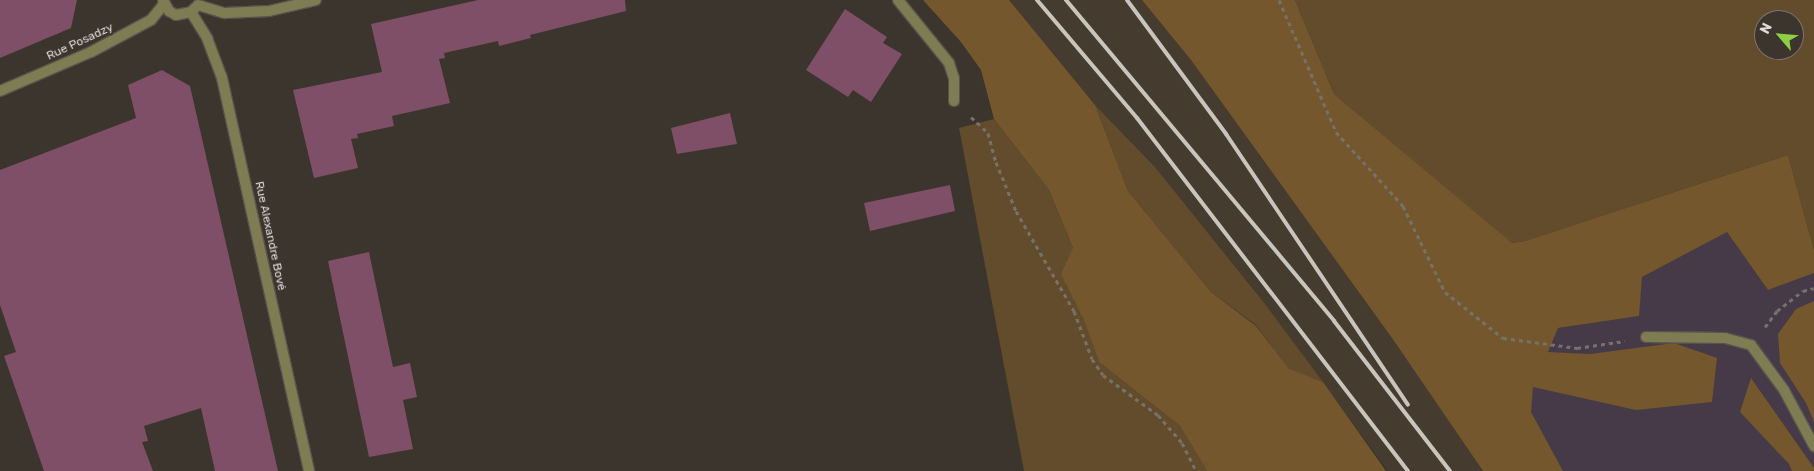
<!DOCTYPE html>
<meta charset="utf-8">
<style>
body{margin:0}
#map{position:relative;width:1814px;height:471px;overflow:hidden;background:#3b352e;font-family:Rubik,sans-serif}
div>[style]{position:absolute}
.built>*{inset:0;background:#453b2e}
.industrial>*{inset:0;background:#463948}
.green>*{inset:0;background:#624c2c}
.forest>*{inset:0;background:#74572d}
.building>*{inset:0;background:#7e4f66}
.path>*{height:3px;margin-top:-1.5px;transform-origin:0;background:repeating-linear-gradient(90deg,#76716a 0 4px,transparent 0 8px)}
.roads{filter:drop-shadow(1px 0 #58534c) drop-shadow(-1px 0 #58534c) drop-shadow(0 1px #58534c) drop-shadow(0 -1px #58534c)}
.lane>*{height:10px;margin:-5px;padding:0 5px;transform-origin:5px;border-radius:5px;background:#7f7b52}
.street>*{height:10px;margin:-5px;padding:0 5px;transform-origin:5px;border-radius:5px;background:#7f7b52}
.rail>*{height:4px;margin:-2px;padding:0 2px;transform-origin:2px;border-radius:2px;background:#c8c4be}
span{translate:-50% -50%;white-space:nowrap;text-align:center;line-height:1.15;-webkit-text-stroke:4px #3b352e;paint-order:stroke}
.street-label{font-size:12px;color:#dedad5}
.north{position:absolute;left:1754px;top:10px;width:50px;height:50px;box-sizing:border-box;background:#3b352e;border:1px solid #7c7771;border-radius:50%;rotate:297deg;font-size:14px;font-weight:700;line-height:20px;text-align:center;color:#dedad5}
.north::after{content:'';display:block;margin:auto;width:18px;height:22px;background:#8dce44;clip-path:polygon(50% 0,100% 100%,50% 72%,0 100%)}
</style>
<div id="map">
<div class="built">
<i style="clip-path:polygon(1009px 0,1142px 0,1191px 60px,1392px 338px,1483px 471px,1388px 471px,1265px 304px,1155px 167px,1095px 105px)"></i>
</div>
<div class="industrial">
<i style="clip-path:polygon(1727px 232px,1768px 290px,1814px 273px,1814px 471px,1563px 471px,1530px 412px,1533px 387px,1558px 328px,1638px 316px,1642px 277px)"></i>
</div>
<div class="green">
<i style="clip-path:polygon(evenodd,1295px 0,1814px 0,1814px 250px,1788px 155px,1525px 241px,1511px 243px,1334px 94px,1295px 0,1764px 20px,1794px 20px,1794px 50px,1764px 50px,1764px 20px)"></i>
<i style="clip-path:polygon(1095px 105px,1155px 167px,1265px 304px,1323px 382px,1289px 370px,1256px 325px,1211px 292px,1128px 191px)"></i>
<i style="clip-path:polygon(994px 119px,1049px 190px,1073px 248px,1083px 318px,1099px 362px,1180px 426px,1207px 471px,1024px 471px,959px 128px)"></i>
</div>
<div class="forest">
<i style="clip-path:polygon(923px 0,1009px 0,1095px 105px,1128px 191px,1211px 292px,1256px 326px,1289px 369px,1323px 382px,1386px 471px,1207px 471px,1180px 426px,1099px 362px,1083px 318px,1061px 274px,1073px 248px,1049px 190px,994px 119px,981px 70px,961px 42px)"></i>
<i style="clip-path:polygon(1142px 0,1295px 0,1334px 94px,1512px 243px,1525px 241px,1788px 155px,1814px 250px,1814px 273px,1768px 290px,1727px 232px,1642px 277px,1639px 316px,1558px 328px,1548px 352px,1590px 354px,1674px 343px,1717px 358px,1712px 402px,1636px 410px,1533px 387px,1531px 412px,1563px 471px,1483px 471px,1392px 338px,1191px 60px)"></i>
<i style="clip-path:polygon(1814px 301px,1814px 422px,1806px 403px,1780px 363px,1778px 334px,1796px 309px)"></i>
<i style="clip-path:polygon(1751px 378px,1814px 468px,1814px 471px,1792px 471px,1789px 464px,1740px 412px)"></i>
</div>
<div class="building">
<i style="clip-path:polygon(0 0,77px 0,71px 28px,0 58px)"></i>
<i style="clip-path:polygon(478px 0,625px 0,626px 11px,530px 35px,531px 38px,499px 46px,498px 41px,444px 53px,445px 58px,439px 59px,450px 103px,392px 116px,394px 126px,357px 134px,358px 138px,351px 139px,358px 168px,314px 178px,293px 90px,382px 72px,371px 24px)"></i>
<i style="clip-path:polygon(845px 9px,887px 37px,883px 43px,902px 54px,871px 102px,853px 90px,848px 97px,806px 70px)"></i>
<i style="clip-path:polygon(162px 70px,190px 86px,278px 471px,215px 471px,201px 408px,144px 426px,148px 441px,142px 442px,153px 471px,44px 471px,4px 356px,16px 352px,0 305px,0 170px,136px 118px,128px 85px)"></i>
<i style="clip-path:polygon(730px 113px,737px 144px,677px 154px,671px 128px)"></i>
<i style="clip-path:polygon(950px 185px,955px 211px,870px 231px,864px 203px)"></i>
<i style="clip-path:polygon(369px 252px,393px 367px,410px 363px,417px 397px,403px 400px,413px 449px,369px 457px,328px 261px)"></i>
</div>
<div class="path">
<i style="left:1279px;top:0;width:144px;rotate:66.6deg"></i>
<i style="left:1336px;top:132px;width:100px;rotate:47.8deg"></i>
<i style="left:1403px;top:206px;width:96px;rotate:64deg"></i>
<i style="left:1445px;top:292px;width:74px;rotate:38.4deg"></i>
<i style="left:1503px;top:338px;width:75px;rotate:7.7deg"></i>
<i style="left:1577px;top:348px;width:48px;rotate:-8.5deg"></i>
<i style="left:971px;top:117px;width:23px;rotate:43deg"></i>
<i style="left:988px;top:133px;width:30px;rotate:75deg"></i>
<i style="left:996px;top:162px;width:53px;rotate:67.8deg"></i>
<i style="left:1016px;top:211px;width:116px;rotate:59.9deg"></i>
<i style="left:1074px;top:311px;width:51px;rotate:69.4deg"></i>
<i style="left:1092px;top:359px;width:19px;rotate:55deg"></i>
<i style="left:1103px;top:375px;width:68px;rotate:36deg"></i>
<i style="left:1158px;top:415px;width:37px;rotate:49deg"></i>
<i style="left:1182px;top:443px;width:31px;rotate:63deg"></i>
<i style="left:1765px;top:327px;width:20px;rotate:-53deg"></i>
<i style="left:1777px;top:311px;width:33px;rotate:-38deg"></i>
<i style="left:1803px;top:291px;width:11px;rotate:-15deg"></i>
</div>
<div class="roads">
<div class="lane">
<i style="left:1646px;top:337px;width:79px;rotate:0.7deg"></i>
<i style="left:1725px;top:338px;width:27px;rotate:15deg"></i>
<i style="left:1751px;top:345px;width:56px;rotate:53.7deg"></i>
<i style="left:1784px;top:390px;width:64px;rotate:61.8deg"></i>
</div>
<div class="street">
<i style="left:163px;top:0;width:13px;rotate:61deg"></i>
<i style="left:169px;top:11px;width:8px;rotate:30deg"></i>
<i style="left:176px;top:15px;width:15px;rotate:-11deg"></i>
<i style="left:191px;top:12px;width:6px;rotate:-45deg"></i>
<i style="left:898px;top:0;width:81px;rotate:51deg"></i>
<i style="left:949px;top:63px;width:16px;rotate:72deg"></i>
<i style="left:954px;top:78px;width:23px;rotate:90deg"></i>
<i style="left:198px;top:5px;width:28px;rotate:17deg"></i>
<i style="left:225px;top:13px;width:44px;rotate:-2.6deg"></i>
<i style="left:269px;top:11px;width:48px;rotate:-13.2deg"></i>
<i style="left:191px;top:12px;width:31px;rotate:58deg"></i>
<i style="left:207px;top:38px;width:43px;rotate:69.4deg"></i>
<i style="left:222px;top:78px;width:403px;rotate:77.5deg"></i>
<i style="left:0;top:91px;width:99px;rotate:-23.2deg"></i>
<i style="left:91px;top:52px;width:68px;rotate:-28.1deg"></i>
<i style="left:151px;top:20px;width:19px;rotate:-51deg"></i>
</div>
</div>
<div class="rail">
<i style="left:1037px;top:0;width:155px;rotate:49.7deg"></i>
<i style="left:1137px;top:118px;width:445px;rotate:52.5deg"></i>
<i style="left:1066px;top:0;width:418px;rotate:50.1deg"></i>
<i style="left:1334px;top:321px;width:190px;rotate:52.3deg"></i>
<i style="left:1127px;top:0;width:167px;rotate:53.5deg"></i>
<i style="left:1226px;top:134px;width:326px;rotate:56.1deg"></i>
</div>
<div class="street-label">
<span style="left:80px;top:42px;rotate:-25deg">Rue Posadzy</span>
<span style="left:270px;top:236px;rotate:78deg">Rue Alexandre Bové</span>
</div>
<div class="north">N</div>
</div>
